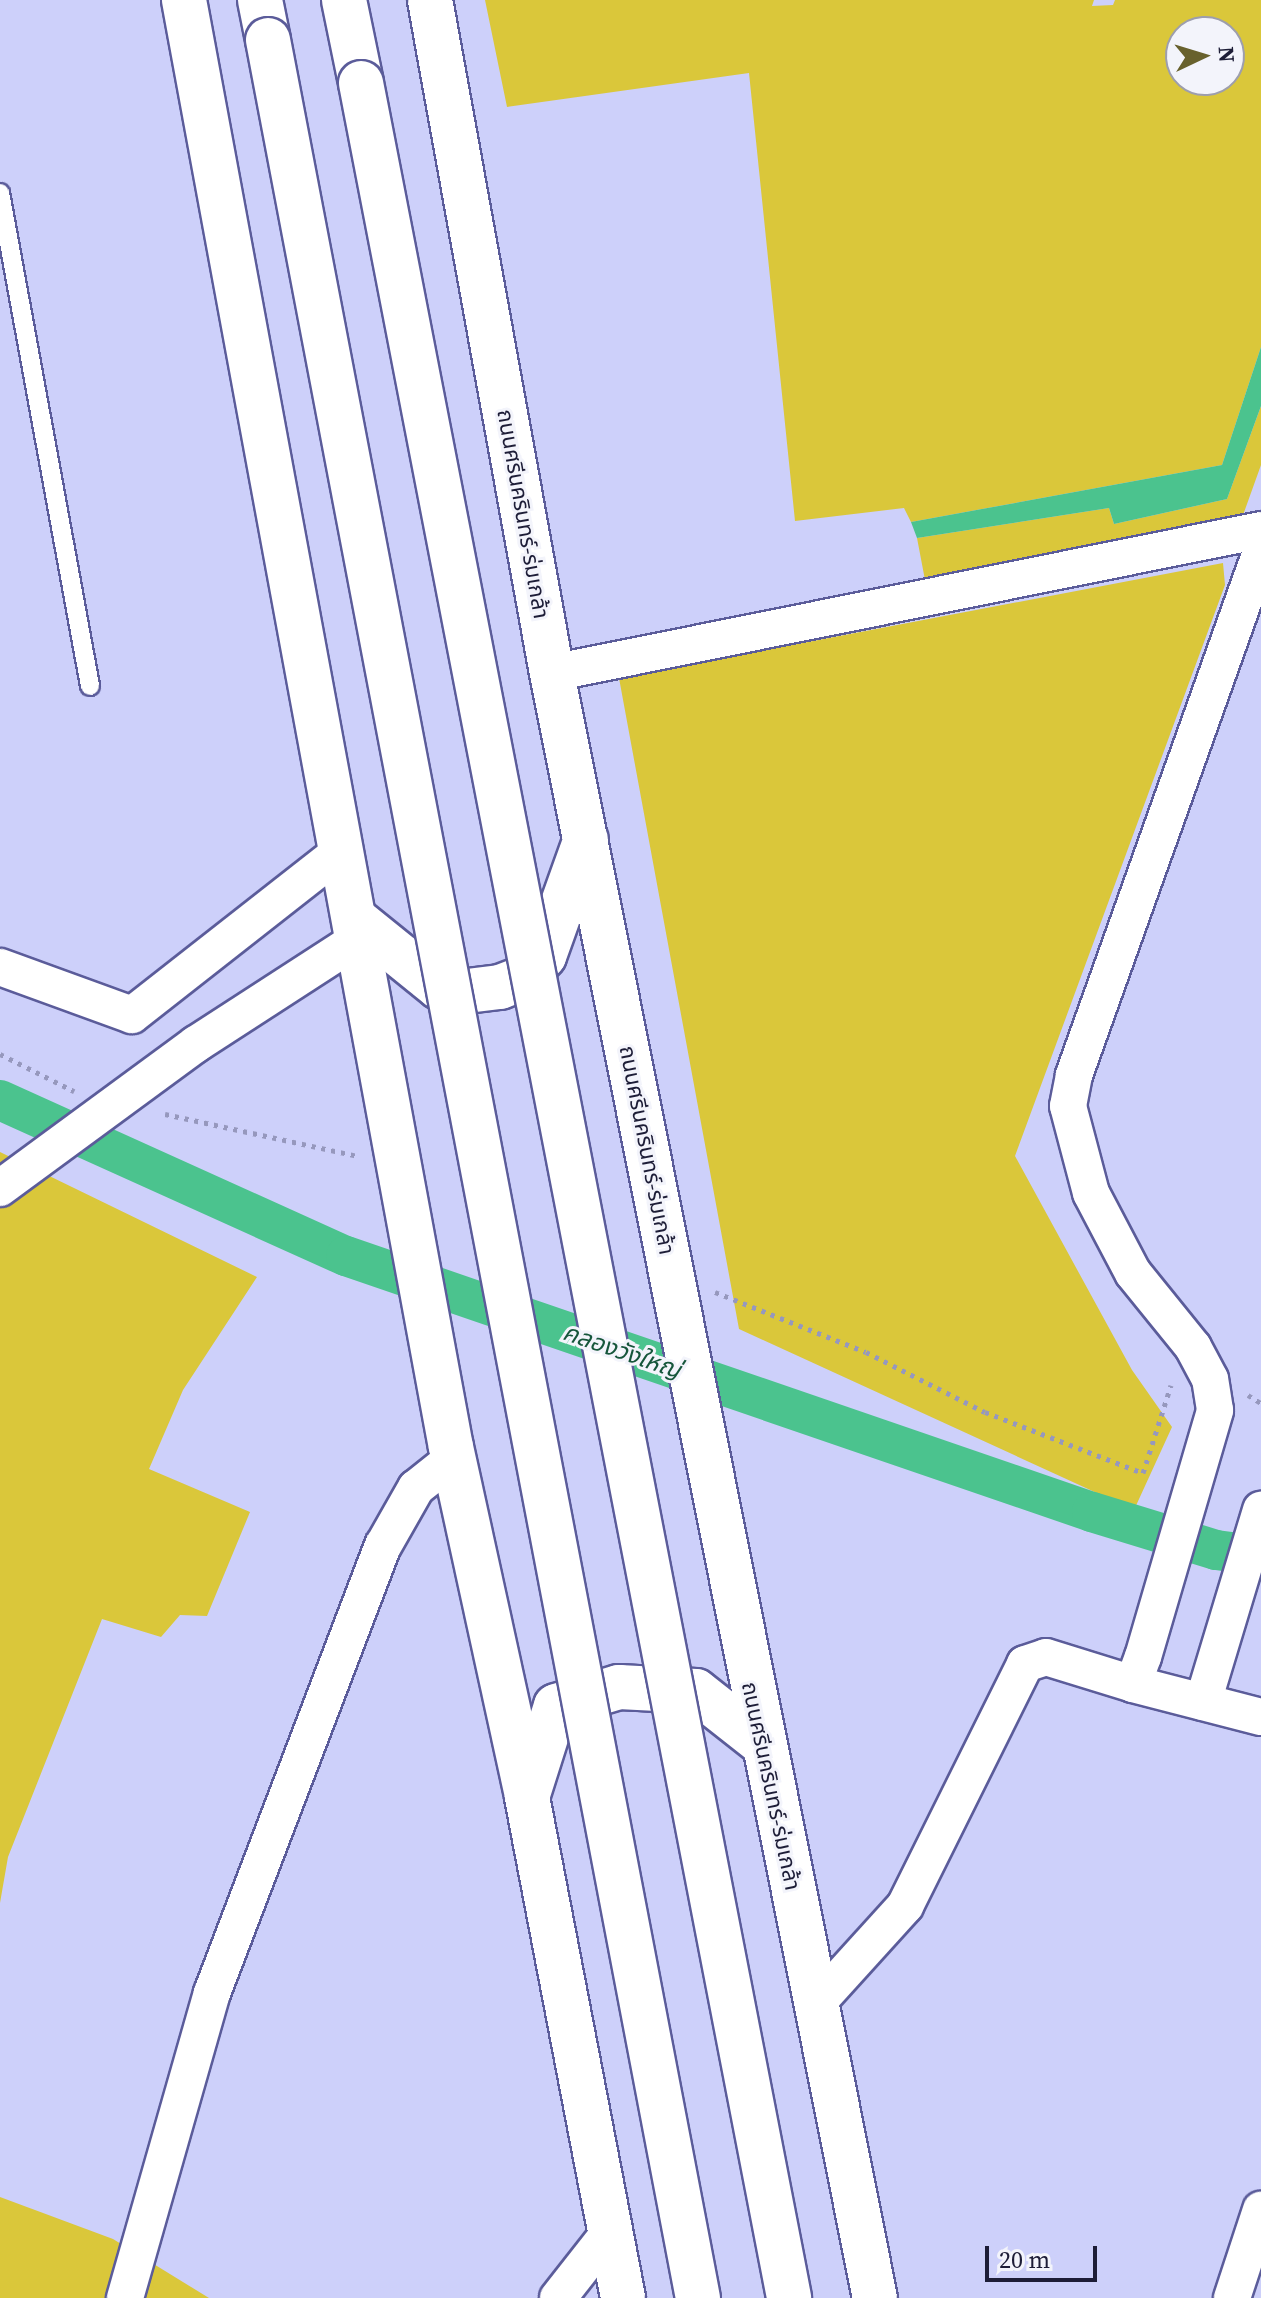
<!DOCTYPE html>
<meta charset="utf-8">
<style>
body{margin:0}
#map{position:relative;width:1261px;height:2298px;overflow:hidden;background:#cdd0fa;font-family:"Source Serif 4","Noto Sans Thai",serif}
div>[style]{position:absolute}
.green>*{inset:0;background:#dac73a}
.water>*{inset:0;background:#4bc38e}
.canal>*{height:40px;margin:-20px;padding:0 20px;transform-origin:20px;border-radius:20px;background:#4bc38e}
.path>*{height:5px;margin-top:-2.5px;transform-origin:0;background:repeating-linear-gradient(90deg,#9698bd 0 4px,transparent 0 10px)}
.roads{filter:drop-shadow(2px 0 #5b5c9a) drop-shadow(-2px 0 #5b5c9a) drop-shadow(0 2px #5b5c9a) drop-shadow(0 -2px #5b5c9a)}
.lane>*{height:18px;margin:-9px;padding:0 9px;transform-origin:9px;border-radius:9px;background:#fff}
.street>*{height:36px;margin:-18px;padding:0 18px;transform-origin:18px;border-radius:18px;background:#fff}
.primary>*{height:44px;margin:-22px;padding:0 22px;transform-origin:22px;border-radius:22px;background:#fff}
.bridges{filter:drop-shadow(2px 0 #5b5c9a) drop-shadow(-2px 0 #5b5c9a) drop-shadow(0 2px #5b5c9a) drop-shadow(0 -2px #5b5c9a)}
.primary-bridge>*{height:44px;margin:-22px;padding:0 22px;transform-origin:22px;border-radius:22px;background:#fff}
span{translate:-50% -50%;white-space:nowrap;text-align:center;line-height:1.15;-webkit-text-stroke:6px #f3f4fb;paint-order:stroke}
.street-label{font-size:22px;color:#1d1d37}
.water-label{font-size:24px;color:#16563b;font-style:italic}
.north{position:absolute;left:1165px;top:16px;width:80px;height:80px;box-sizing:border-box;background:#f3f4fb;border:2px solid #9d9ead;border-radius:50%;rotate:86deg;font-size:22px;font-weight:700;line-height:32px;text-align:center;color:#1d1d37}
.north::after{content:'';display:block;margin:auto;width:28px;height:36px;background:#68612d;clip-path:polygon(50% 0,100% 100%,50% 72%,0 100%)}
.scale{position:absolute;left:985px;top:2246px;width:112px;height:36px;box-sizing:border-box;border:4px solid #1d1d37;border-top:0;padding-left:10px;font-size:24px;line-height:28px;white-space:nowrap;color:#1d1d37;-webkit-text-stroke:6px #f3f4fb;paint-order:stroke}
</style>
<div id="map">
<div class="green">
<i style="clip-path:polygon(evenodd,485px 0,1094px 0,1092px 6px,1113px 5px,1115px 0,1261px 0,1261px 347px,1222px 465px,911px 522px,904px 508px,795px 521px,749px 73px,507px 107px,485px 0,1181px 32px,1229px 32px,1229px 80px,1181px 80px,1181px 32px)"></i>
<i style="clip-path:polygon(1261px 406px,1261px 465px,1242px 518px,925px 580px,917px 538px,1109px 508px,1114px 524px,1227px 499px)"></i>
<i style="clip-path:polygon(1223px 563px,1225px 585px,1015px 1156px,1132px 1370px,1172px 1427px,1134px 1510px,739px 1329px,619px 678px)"></i>
<i style="clip-path:polygon(0 1152px,257px 1277px,183px 1390px,149px 1469px,250px 1512px,207px 1616px,180px 1615px,161px 1637px,102px 1619px,8px 1857px,0 1903px)"></i>
<i style="clip-path:polygon(0 2197px,113px 2239px,209px 2298px,0 2298px)"></i>
</div>
<div class="water">
<i style="clip-path:polygon(1261px 347px,1261px 406px,1227px 499px,1114px 524px,1109px 508px,917px 538px,911px 522px,1222px 465px)"></i>
</div>
<div class="canal">
<i style="left:0;top:1100px;width:380px;rotate:24.3deg"></i>
<i style="left:346px;top:1256px;width:789px;rotate:18.94deg"></i>
<i style="left:1092px;top:1512px;width:130px;rotate:17deg"></i>
<i style="left:1216px;top:1550px;width:45px;rotate:7.6deg"></i>
</div>
<div class="path">
<i style="left:0;top:1054px;width:83px;rotate:26.6deg"></i>
<i style="left:165px;top:1114px;width:198px;rotate:12.3deg"></i>
<i style="left:715px;top:1292px;width:162px;rotate:21.7deg"></i>
<i style="left:866px;top:1352px;width:133px;rotate:26.8deg"></i>
<i style="left:985px;top:1412px;width:169px;rotate:21.1deg"></i>
<i style="left:1143px;top:1473px;width:92px;rotate:-72.3deg"></i>
<i style="left:1248px;top:1395px;width:15px;rotate:32deg"></i>
</div>
<div class="roads">
<div class="lane">
<i style="left:0;top:193px;width:501px;rotate:79.65deg"></i>
</div>
<div class="street">
<i style="left:552px;top:673px;width:723px;rotate:-11.4deg"></i>
<i style="left:0;top:967px;width:140px;rotate:20deg"></i>
<i style="left:132px;top:1015px;width:269px;rotate:-38.1deg"></i>
<i style="left:0;top:1188px;width:243px;rotate:-36.3deg"></i>
<i style="left:196px;top:1044px;width:193px;rotate:-32.9deg"></i>
<i style="left:1133px;top:1684px;width:132px;rotate:14.5deg"></i>
<i style="left:1203px;top:1702px;width:201px;rotate:-73.2deg"></i>
<i style="left:817px;top:2003px;width:131px;rotate:-47.8deg"></i>
<i style="left:905px;top:1906px;width:270px;rotate:-63.6deg"></i>
<i style="left:1025px;top:1664px;width:22px;rotate:-18deg"></i>
<i style="left:1046px;top:1657px;width:91px;rotate:17.2deg"></i>
<i style="left:1133px;top:1684px;width:29px;rotate:-70deg"></i>
<i style="left:1143px;top:1657px;width:257px;rotate:-73.7deg"></i>
<i style="left:1215px;top:1410px;width:31px;rotate:-99deg"></i>
<i style="left:1210px;top:1379px;width:36px;rotate:-118deg"></i>
<i style="left:1193px;top:1347px;width:95px;rotate:-129deg"></i>
<i style="left:1133px;top:1273px;width:90px;rotate:-117.7deg"></i>
<i style="left:1091px;top:1193px;width:90px;rotate:-104.8deg"></i>
<i style="left:1068px;top:1106px;width:32px;rotate:-79deg"></i>
<i style="left:1074px;top:1075px;width:555px;rotate:-70.33deg"></i>
<i style="left:125px;top:2298px;width:317px;rotate:-74.1deg"></i>
<i style="left:212px;top:1993px;width:479px;rotate:-69.1deg"></i>
<i style="left:383px;top:1546px;width:67px;rotate:-60.4deg"></i>
<i style="left:416px;top:1488px;width:50px;rotate:-38.5deg"></i>
<i style="left:558px;top:2298px;width:83px;rotate:-51.9deg"></i>
<i style="left:1232px;top:2298px;width:93px;rotate:-71.8deg"></i>
</div>
<div class="primary">
<i style="left:184px;top:0;width:1471px;rotate:79.55deg"></i>
<i style="left:451px;top:1447px;width:358px;rotate:77.7deg"></i>
<i style="left:527px;top:1797px;width:510px;rotate:79.15deg"></i>
<i style="left:260px;top:0;width:41px;rotate:78.7deg"></i>
<i style="left:344px;top:0;width:85px;rotate:78.4deg"></i>
<i style="left:430px;top:0;width:684px;rotate:79.73deg"></i>
<i style="left:552px;top:673px;width:1657px;rotate:78.76deg"></i>
<i style="left:355px;top:919px;width:108px;rotate:39deg"></i>
<i style="left:439px;top:987px;width:21px;rotate:14deg"></i>
<i style="left:459px;top:992px;width:41px;rotate:-7deg"></i>
<i style="left:500px;top:987px;width:26px;rotate:-21deg"></i>
<i style="left:524px;top:978px;width:30px;rotate:-48deg"></i>
<i style="left:544px;top:956px;width:124px;rotate:-70.3deg"></i>
<i style="left:529px;top:1791px;width:89px;rotate:-72.4deg"></i>
<i style="left:556px;top:1706px;width:66px;rotate:-16.8deg"></i>
<i style="left:619px;top:1687px;width:77px;rotate:3deg"></i>
<i style="left:696px;top:1691px;width:84px;rotate:38.2deg"></i>
</div>
</div>
<div class="bridges">
<div class="primary-bridge">
<i style="left:268px;top:40px;width:2299px;rotate:79.22deg"></i>
<i style="left:361px;top:83px;width:2256px;rotate:79.06deg"></i>
</div>
</div>
<div class="street-label">
<span style="left:523px;top:514px;rotate:80deg">ถนนศรีนครินทร์-ร่มเกล้า</span>
<span style="left:647px;top:1150px;rotate:79deg">ถนนศรีนครินทร์-ร่มเกล้า</span>
<span style="left:771px;top:1786px;rotate:78deg">ถนนศรีนครินทร์-ร่มเกล้า</span>
</div>
<div class="water-label">
<span style="left:622px;top:1351px;rotate:19deg">คลองวังใหญ่</span>
</div>
<div class="north">N</div>
<div class="scale">20 m</div>
</div>
